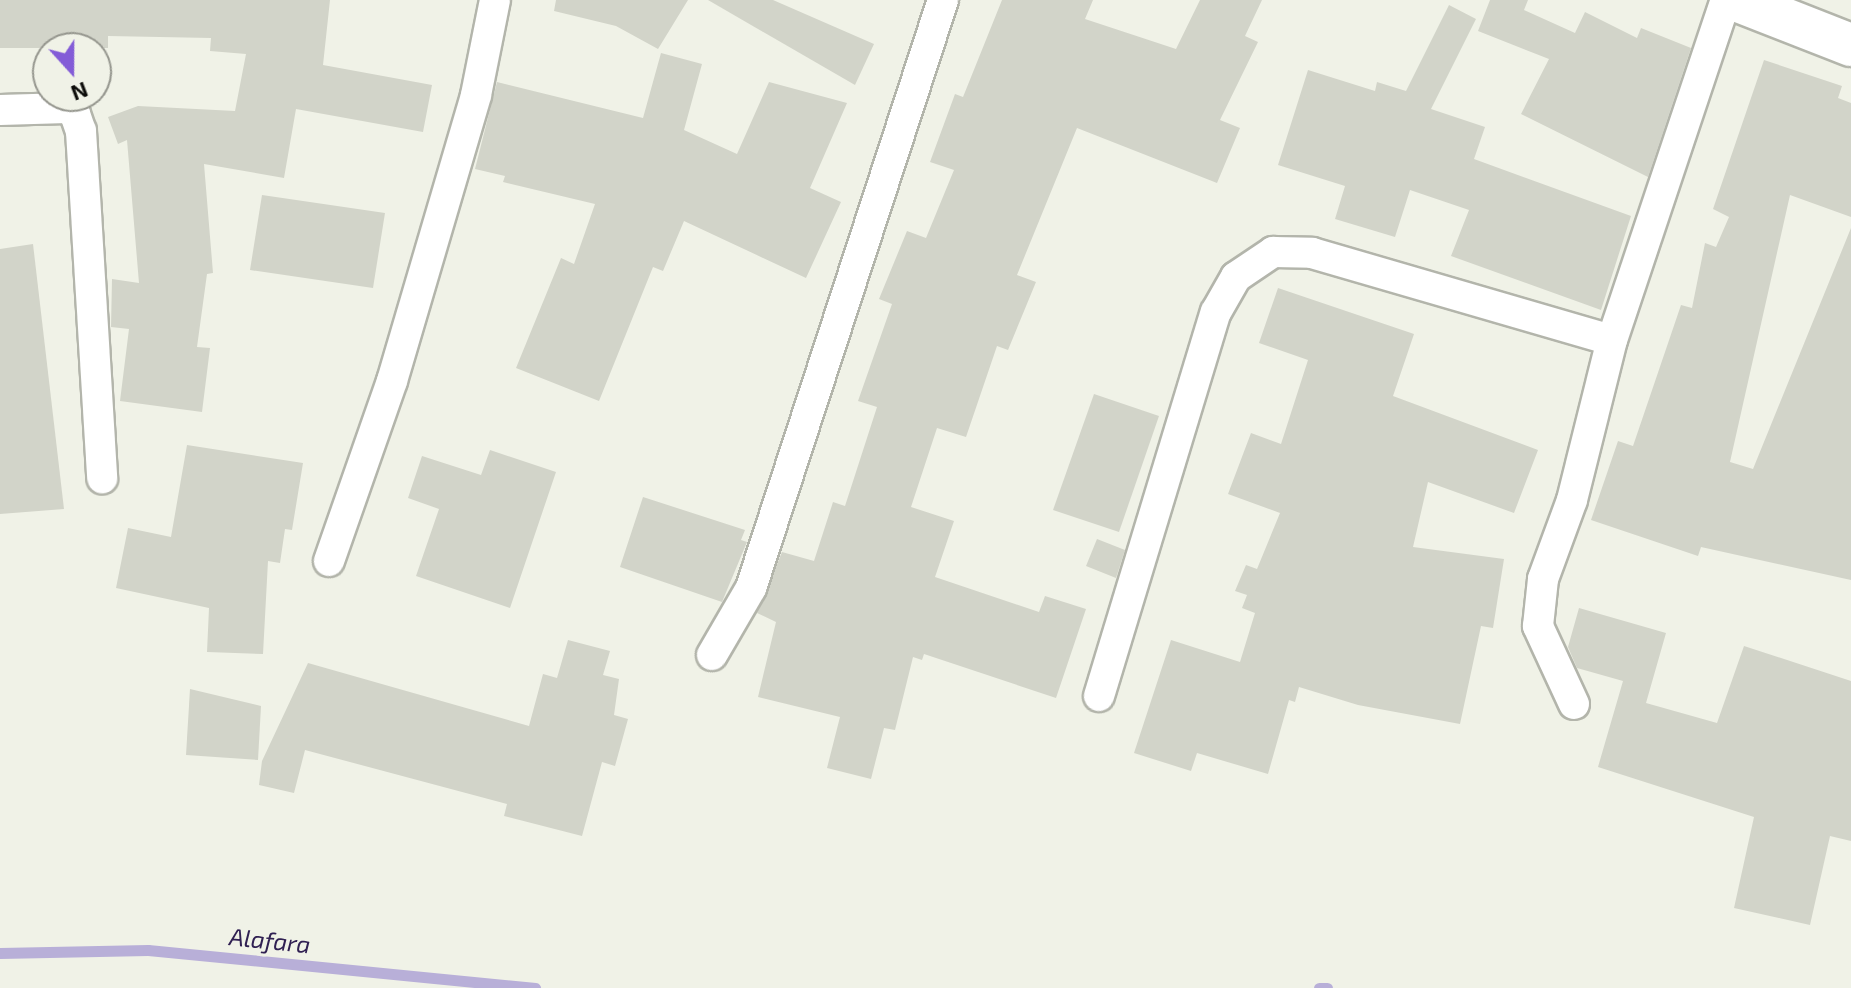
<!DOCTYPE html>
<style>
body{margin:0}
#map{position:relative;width:1851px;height:988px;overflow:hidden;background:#f0f2e7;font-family:"Exo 2",sans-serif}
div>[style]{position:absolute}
.stream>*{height:11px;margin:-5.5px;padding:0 5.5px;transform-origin:5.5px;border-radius:5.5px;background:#b8afd8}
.building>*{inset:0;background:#d2d4c9}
.roads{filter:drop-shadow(2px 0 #b3b5ab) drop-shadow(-2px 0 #b3b5ab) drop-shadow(0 2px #b3b5ab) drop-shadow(0 -2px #b3b5ab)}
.street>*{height:30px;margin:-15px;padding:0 15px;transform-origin:15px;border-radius:15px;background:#fff}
.secondary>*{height:42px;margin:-21px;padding:0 21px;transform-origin:21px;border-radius:21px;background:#fff}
span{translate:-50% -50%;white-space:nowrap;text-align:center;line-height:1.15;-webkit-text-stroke:6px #f0f2e7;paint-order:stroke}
.water-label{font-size:24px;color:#302052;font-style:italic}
.north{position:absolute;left:32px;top:32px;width:80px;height:80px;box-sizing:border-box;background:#f0f2e7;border:2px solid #95968e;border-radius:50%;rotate:159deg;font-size:22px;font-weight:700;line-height:32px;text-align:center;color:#0c0c09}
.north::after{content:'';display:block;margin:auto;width:28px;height:36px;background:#835cd7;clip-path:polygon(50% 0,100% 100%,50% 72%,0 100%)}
</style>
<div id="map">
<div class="stream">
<i style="left:0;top:953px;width:148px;rotate:-1.2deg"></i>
<i style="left:148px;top:950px;width:389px;rotate:5.6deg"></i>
<i style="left:1319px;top:988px;width:8px"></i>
</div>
<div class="building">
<i style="clip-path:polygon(0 0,330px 0,323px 65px,432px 85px,423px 132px,296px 109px,284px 178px,204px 164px,213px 273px,207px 274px,197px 347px,210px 348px,202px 412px,120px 401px,129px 329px,111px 327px,112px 279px,139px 283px,127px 140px,118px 144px,108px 117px,138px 106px,235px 111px,246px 54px,210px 51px,211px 38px,108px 36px,108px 48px,0 48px)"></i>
<i style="clip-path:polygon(556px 0,688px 0,658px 49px,616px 26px,554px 11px)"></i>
<i style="clip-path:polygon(708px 0,773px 0,874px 44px,855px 85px)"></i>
<i style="clip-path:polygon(1002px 0,1093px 0,1085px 19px,1176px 49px,1200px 0,1262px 0,1245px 36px,1258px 42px,1220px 120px,1240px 128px,1217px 183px,1077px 128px,1017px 275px,1036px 282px,1008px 350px,997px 346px,966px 437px,937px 428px,911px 507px,954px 521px,935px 577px,1039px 612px,1045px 596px,1086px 609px,1056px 698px,924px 654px,922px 660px,913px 657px,895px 730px,884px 728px,871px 779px,827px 768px,840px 717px,758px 697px,776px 622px,757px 613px,782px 552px,814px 561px,833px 502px,845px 506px,877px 407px,858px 401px,892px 304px,879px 299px,907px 231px,926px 238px,954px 170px,930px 162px,955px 94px,963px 97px)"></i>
<i style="clip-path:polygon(1490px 0,1528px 0,1524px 10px,1575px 33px,1585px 12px,1637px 38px,1641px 28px,1691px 48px,1648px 177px,1521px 114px,1549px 59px,1478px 31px)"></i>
<i style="clip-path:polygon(1449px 5px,1476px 19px,1431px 109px,1485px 127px,1474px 159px,1631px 216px,1601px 310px,1451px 256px,1469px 210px,1410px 190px,1395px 237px,1335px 219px,1345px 186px,1278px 165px,1308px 70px,1375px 91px,1377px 82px,1406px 91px)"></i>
<i style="clip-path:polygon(661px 53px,702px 64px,684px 130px,737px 154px,769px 82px,847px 103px,810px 188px,841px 202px,806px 278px,684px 221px,663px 271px,653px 267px,599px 401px,516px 368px,561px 258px,574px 264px,595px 204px,503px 182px,505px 176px,475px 169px,497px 82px,643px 118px)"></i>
<i style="clip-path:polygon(1764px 60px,1842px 86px,1838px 98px,1851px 103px,1851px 217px,1790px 195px,1730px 462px,1753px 469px,1851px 228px,1851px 580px,1701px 547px,1698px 556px,1591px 520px,1618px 441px,1633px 446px,1681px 305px,1692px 308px,1705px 243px,1716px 247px,1729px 217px,1713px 209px)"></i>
<i style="clip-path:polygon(262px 195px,385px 213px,373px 288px,250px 270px)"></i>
<i style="clip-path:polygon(33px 244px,64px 509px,0 514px,0 249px)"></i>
<i style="clip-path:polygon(1278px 288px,1414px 334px,1393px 396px,1538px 450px,1514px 513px,1428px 482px,1413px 547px,1504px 559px,1493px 628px,1481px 626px,1460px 724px,1358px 705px,1299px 687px,1295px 702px,1289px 700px,1268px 774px,1197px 753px,1191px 771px,1134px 753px,1171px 640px,1240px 662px,1255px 613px,1242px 608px,1247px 595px,1235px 591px,1246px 565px,1257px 569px,1280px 513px,1228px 494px,1251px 433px,1281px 444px,1308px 360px,1259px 343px)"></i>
<i style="clip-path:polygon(1094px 394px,1159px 416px,1119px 532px,1053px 510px)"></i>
<i style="clip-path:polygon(187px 445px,303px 463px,292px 530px,285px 529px,280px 563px,268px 561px,263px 654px,207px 652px,209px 608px,116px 588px,128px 528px,171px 537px)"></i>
<i style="clip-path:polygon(490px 450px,556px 472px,510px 608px,416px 576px,439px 509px,408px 498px,422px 456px,481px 475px)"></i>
<i style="clip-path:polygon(643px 497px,745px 530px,741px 540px,747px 542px,722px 602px,620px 567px)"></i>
<i style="clip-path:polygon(1097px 539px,1125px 550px,1116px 578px,1086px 566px)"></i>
<i style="clip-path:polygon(1579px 608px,1666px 633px,1646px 703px,1717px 723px,1744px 646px,1851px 681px,1851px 841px,1830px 836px,1810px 925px,1734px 908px,1754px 817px,1598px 767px,1623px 681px,1577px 668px,1568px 647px)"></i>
<i style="clip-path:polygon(568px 640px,610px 651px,603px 675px,619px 679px,614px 715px,628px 719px,615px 766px,602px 762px,582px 836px,504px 816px,507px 804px,305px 750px,294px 793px,259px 785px,262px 761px,308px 663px,529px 726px,543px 674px,557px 678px)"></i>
<i style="clip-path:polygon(190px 689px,261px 706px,258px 760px,186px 755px)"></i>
</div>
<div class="roads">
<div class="street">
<i style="left:0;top:110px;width:67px;rotate:-1.7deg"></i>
<i style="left:67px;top:108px;width:10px;rotate:37deg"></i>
<i style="left:75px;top:114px;width:18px;rotate:71deg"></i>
<i style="left:81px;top:131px;width:348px;rotate:86.5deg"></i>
<i style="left:329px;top:561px;width:191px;rotate:-70.7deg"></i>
<i style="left:392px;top:381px;width:298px;rotate:-73.6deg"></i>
<i style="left:476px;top:95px;width:97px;rotate:-78.7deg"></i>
<i style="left:712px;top:655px;width:78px;rotate:-59.8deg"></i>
<i style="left:751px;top:588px;width:619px;rotate:-71.92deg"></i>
<i style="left:1099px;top:696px;width:401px;rotate:-73.1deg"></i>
<i style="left:1216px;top:312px;width:40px;rotate:-60.3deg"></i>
<i style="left:1236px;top:277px;width:45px;rotate:-34deg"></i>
<i style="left:1273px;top:252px;width:39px;rotate:1deg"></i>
<i style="left:1312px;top:253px;width:312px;rotate:16.2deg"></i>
<i style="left:1574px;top:704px;width:86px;rotate:-114.8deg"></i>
<i style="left:1538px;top:626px;width:47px;rotate:-83.9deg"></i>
<i style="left:1543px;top:579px;width:84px;rotate:-69.8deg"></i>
<i style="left:1572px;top:500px;width:165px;rotate:-76deg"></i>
<i style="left:1612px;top:340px;width:359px;rotate:-71.5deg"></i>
</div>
<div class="secondary">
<i style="left:1736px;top:0;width:123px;rotate:21.4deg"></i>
</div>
</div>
<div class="water-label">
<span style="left:270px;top:940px;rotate:6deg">Alafara</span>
</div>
<div class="north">N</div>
</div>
